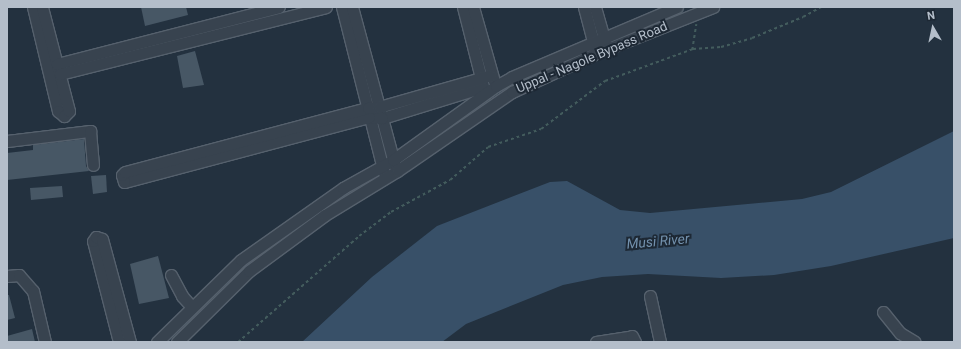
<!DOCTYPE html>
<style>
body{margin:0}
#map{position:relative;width:961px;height:349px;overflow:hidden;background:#23313f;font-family:Roboto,sans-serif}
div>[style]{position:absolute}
.water>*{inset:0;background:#385068}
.building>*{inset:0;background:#475765}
.path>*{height:1.5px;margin-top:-0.75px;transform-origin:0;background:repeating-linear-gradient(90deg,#435c5d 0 3px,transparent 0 6px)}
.roads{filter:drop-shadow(1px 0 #56616d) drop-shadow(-1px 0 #56616d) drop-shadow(0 1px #56616d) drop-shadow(0 -1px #56616d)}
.minor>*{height:11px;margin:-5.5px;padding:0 5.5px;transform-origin:5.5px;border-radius:5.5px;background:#38434f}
span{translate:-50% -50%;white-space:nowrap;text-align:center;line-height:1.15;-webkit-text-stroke:4px #1d2834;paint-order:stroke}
.street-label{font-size:13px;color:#b4beca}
.water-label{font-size:14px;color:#7391ad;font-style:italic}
.frame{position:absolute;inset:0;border:8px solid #b4beca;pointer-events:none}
.north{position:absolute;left:913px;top:8px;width:40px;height:40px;-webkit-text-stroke:3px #1d2834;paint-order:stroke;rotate:351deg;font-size:11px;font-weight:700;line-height:16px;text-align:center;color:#b4beca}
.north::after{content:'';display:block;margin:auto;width:14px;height:18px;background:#b4beca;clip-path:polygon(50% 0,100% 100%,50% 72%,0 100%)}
</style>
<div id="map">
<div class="water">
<i style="clip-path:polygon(954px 131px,954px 238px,831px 266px,774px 275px,721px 278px,648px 274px,602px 277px,563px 285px,466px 324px,442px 342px,302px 342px,372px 277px,437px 226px,550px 182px,567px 181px,620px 210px,650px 213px,802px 199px,831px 192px)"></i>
</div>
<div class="building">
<i style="clip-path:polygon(141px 7px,186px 7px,188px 15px,145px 26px)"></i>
<i style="clip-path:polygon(195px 51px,204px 85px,183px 88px,177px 56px)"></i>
<i style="clip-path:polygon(84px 139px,86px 166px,89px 171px,7px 180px,7px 153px,33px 150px,33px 145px)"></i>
<i style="clip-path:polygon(106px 175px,107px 192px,93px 194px,91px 176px)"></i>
<i style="clip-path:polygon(62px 186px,63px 197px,31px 200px,30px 188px)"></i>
<i style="clip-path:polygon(158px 256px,169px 298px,139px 304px,130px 264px)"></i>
<i style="clip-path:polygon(7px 295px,9px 295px,15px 318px,7px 320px)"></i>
<i style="clip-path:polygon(32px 329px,35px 342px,7px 342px,7px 336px)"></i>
</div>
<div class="path">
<i style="left:692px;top:50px;width:26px;rotate:-81deg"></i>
<i style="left:238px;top:342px;width:161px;rotate:-41.2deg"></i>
<i style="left:359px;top:236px;width:40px;rotate:-37deg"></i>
<i style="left:391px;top:212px;width:67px;rotate:-28.5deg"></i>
<i style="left:450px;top:180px;width:50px;rotate:-41deg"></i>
<i style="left:488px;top:147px;width:56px;rotate:-18.8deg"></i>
<i style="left:541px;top:129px;width:80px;rotate:-36.9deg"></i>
<i style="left:605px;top:81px;width:94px;rotate:-20deg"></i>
<i style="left:693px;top:49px;width:28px;rotate:-4deg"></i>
<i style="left:721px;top:47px;width:32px;rotate:-16deg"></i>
<i style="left:752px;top:38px;width:55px;rotate:-22.4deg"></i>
<i style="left:803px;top:17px;width:21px;rotate:-29deg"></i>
</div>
<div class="roads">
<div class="minor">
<i style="left:33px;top:7px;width:107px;rotate:76.5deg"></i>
<i style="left:58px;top:111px;width:8px;rotate:40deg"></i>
<i style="left:64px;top:116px;width:7px;rotate:-45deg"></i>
<i style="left:69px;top:111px;width:107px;rotate:-104.6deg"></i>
<i style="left:342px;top:7px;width:171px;rotate:75.8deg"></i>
<i style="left:352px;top:7px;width:165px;rotate:74.9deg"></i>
<i style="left:463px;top:7px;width:81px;rotate:75.8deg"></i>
<i style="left:473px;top:7px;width:77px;rotate:74.2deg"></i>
<i style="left:584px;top:7px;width:43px;rotate:75.3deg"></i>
<i style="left:595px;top:7px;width:40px;rotate:74deg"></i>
<i style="left:57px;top:64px;width:229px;rotate:-14.4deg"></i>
<i style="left:60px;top:74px;width:274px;rotate:-14.1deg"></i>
<i style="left:483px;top:87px;width:106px;rotate:162.9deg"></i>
<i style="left:382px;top:118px;width:13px;rotate:-176deg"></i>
<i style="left:369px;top:117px;width:253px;rotate:165.1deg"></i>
<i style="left:124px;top:182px;width:7px;rotate:-106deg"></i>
<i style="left:122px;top:175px;width:4px;rotate:-45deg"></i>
<i style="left:125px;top:172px;width:251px;rotate:-14.8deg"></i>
<i style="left:368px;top:108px;width:11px;rotate:-5deg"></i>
<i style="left:379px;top:107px;width:116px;rotate:-15.9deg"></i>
<i style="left:7px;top:141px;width:84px;rotate:-6.9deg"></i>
<i style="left:90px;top:131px;width:34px;rotate:85deg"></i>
<i style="left:171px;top:275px;width:24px;rotate:62deg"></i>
<i style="left:182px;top:296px;width:15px;rotate:48deg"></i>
<i style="left:7px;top:276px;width:12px;rotate:-5deg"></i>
<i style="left:19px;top:275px;width:21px;rotate:49deg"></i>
<i style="left:33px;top:291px;width:52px;rotate:76.8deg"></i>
<i style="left:650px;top:296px;width:47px;rotate:77.7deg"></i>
<i style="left:883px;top:312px;width:27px;rotate:51deg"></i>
<i style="left:900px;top:333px;width:17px;rotate:31deg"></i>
<i style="left:119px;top:342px;width:104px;rotate:-104.4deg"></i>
<i style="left:93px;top:241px;width:5px;rotate:-53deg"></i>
<i style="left:96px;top:237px;width:6px;rotate:18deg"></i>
<i style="left:102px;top:239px;width:107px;rotate:74.8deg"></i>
<i style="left:157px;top:342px;width:117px;rotate:-44.3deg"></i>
<i style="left:241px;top:260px;width:125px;rotate:-35.2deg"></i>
<i style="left:343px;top:188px;width:57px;rotate:-29.2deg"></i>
<i style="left:393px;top:160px;width:127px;rotate:-35.7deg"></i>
<i style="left:496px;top:86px;width:18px;rotate:-29deg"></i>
<i style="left:512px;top:77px;width:179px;rotate:-23deg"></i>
<i style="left:177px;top:342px;width:101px;rotate:-44.6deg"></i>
<i style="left:249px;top:271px;width:94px;rotate:-36.4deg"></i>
<i style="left:325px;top:215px;width:84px;rotate:-31.4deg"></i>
<i style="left:397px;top:171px;width:140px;rotate:-34.5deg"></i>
<i style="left:512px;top:92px;width:94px;rotate:-24.6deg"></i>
<i style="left:597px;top:53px;width:125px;rotate:-21.6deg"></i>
<i style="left:596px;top:342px;width:36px;rotate:-9deg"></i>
<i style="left:632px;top:336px;width:7px;rotate:63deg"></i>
</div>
</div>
<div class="street-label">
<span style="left:592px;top:58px;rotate:-23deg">Uppal - Nagole Bypass Road</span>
</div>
<div class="water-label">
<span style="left:658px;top:241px;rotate:-5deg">Musi River</span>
</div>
<div class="frame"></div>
<div class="north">N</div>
</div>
